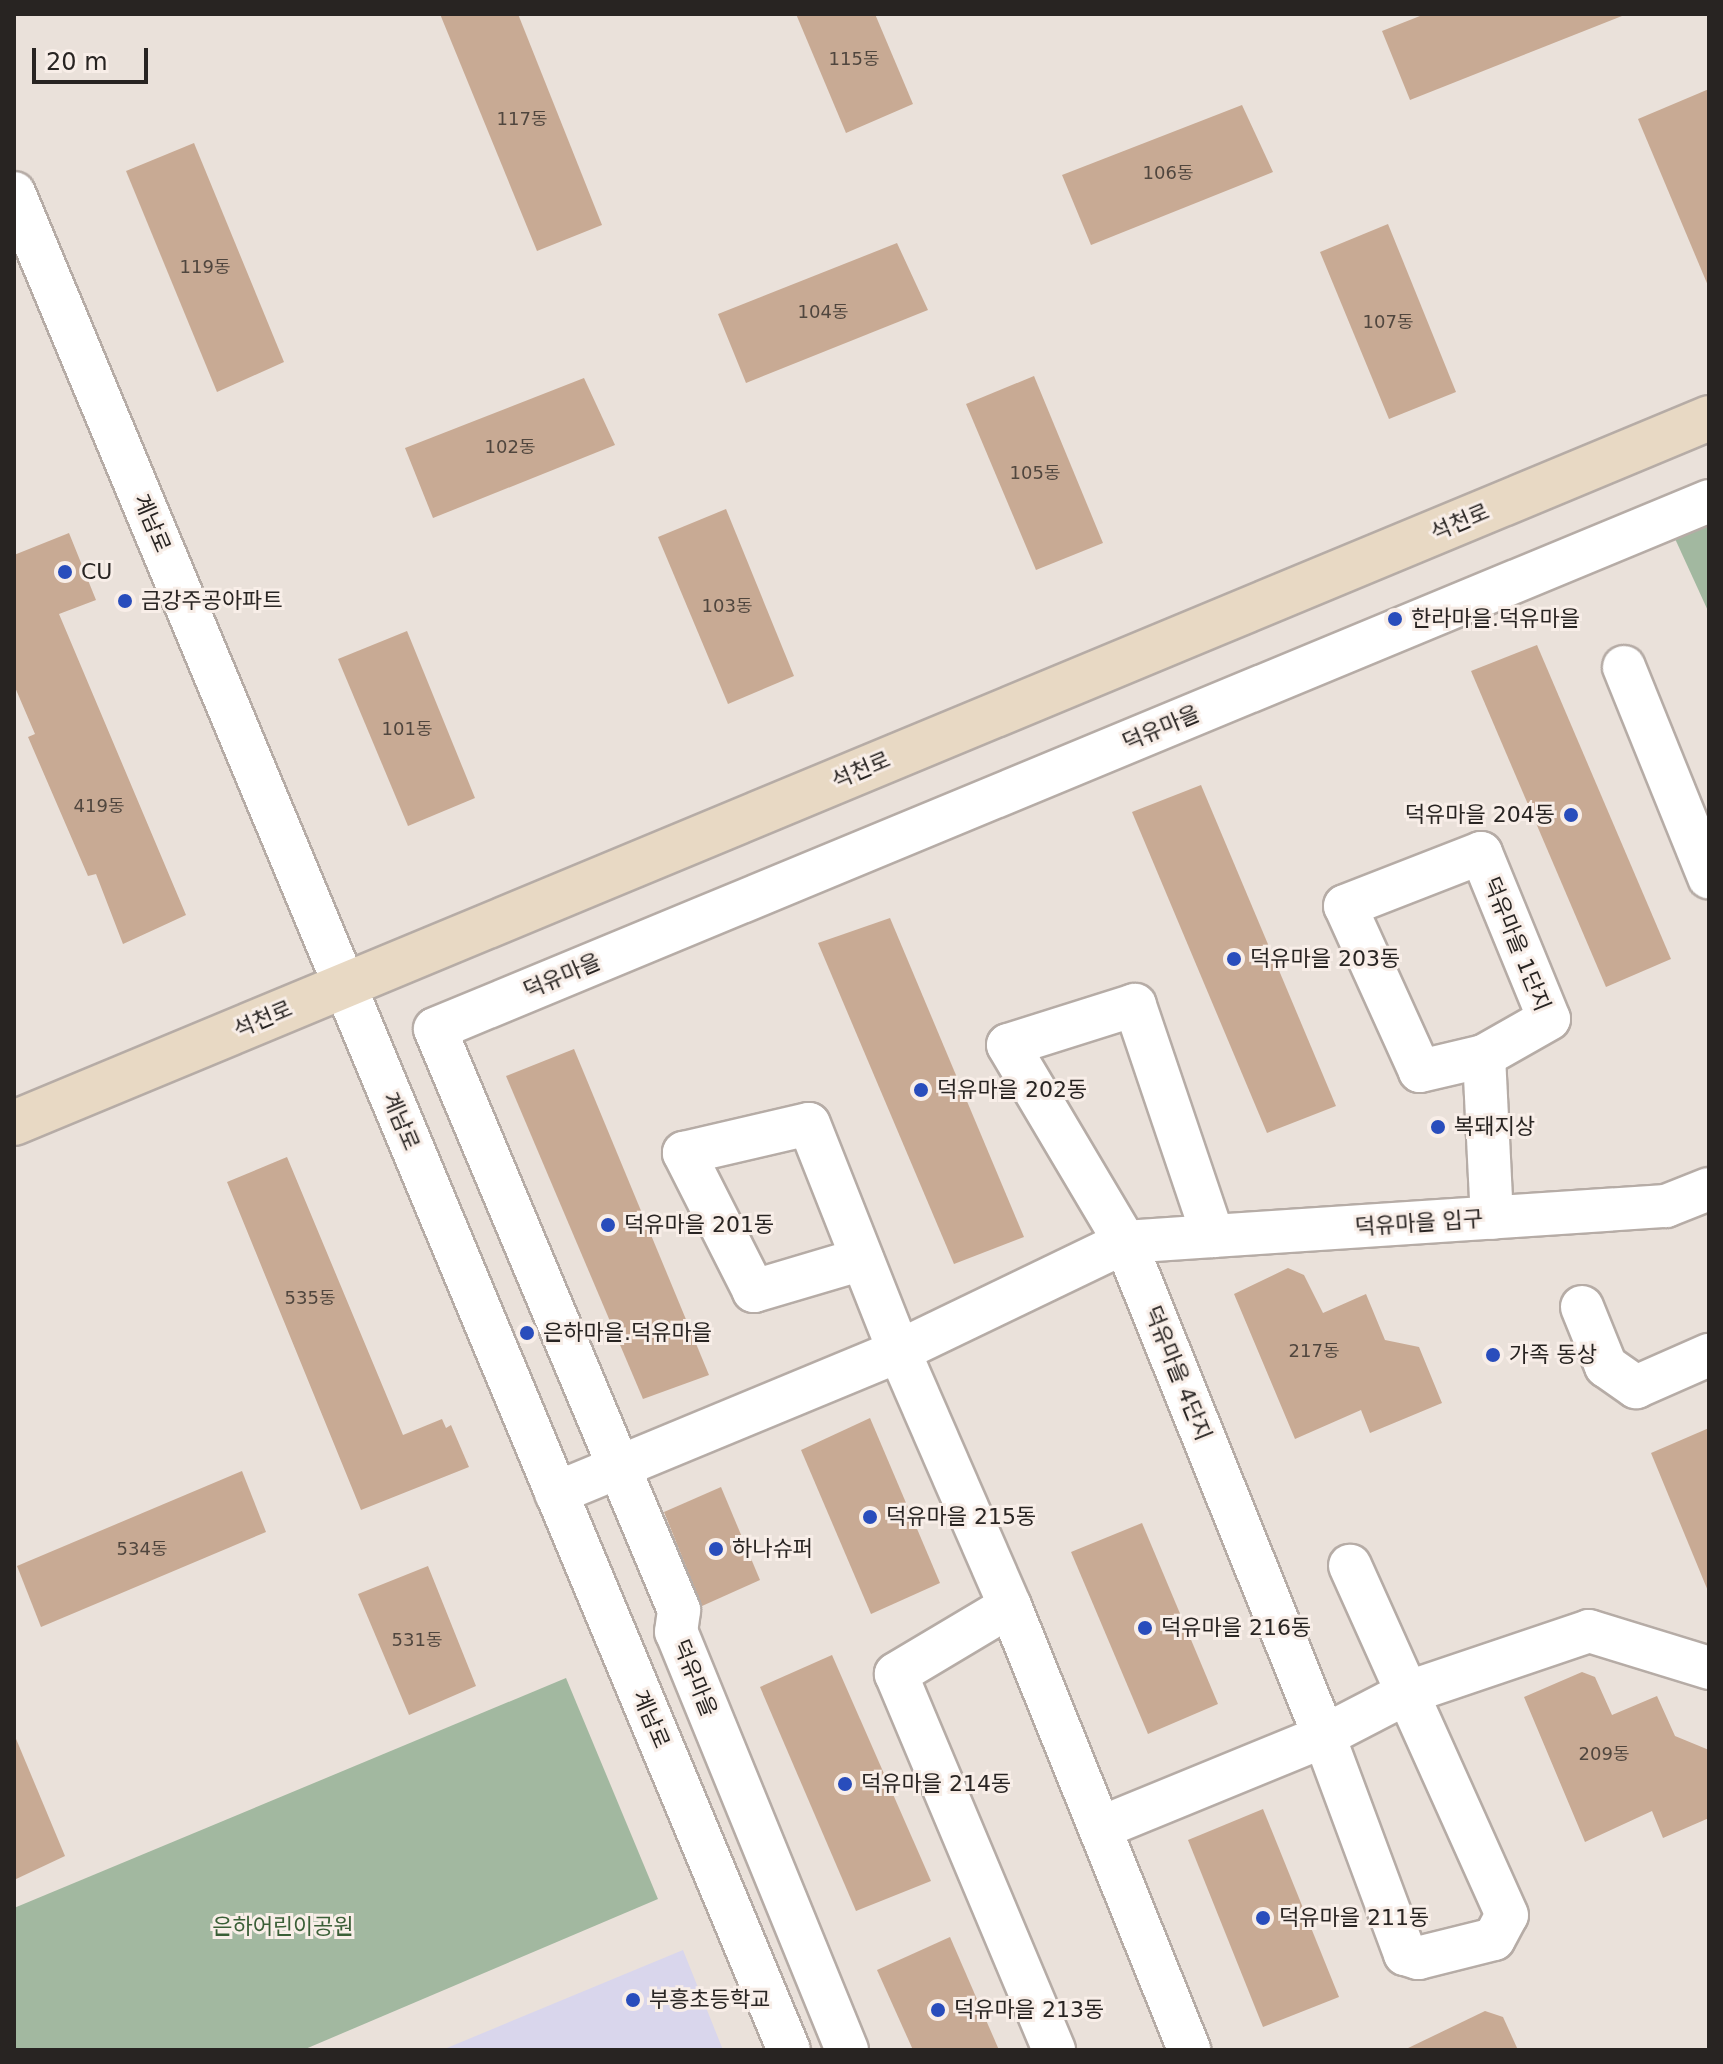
<!DOCTYPE html>
<meta charset="utf-8">
<style>
body{margin:0}
#map{position:relative;width:1723px;height:2064px;overflow:hidden;background:#eae1da;font-family:"DejaVu Sans","Noto Sans KR",sans-serif}
div>[style]{position:absolute}
.education>*{inset:0;background:#d9d6ec}
.green>*{inset:0;background:#a2b8a0}
.building>*{inset:0;background:#c8aa94}
.roads{filter:drop-shadow(2px 0 #b6aca6) drop-shadow(-2px 0 #b6aca6) drop-shadow(0 2px #b6aca6) drop-shadow(0 -2px #b6aca6)}
.street>*{height:42px;margin:-21px;padding:0 21px;transform-origin:21px;border-radius:21px;background:#fff}
.secondary>*{height:44px;margin:-22px;padding:0 22px;transform-origin:22px;border-radius:22px;background:#e8d9c4}
.dots>*{width:22px;height:22px;translate:-50% -50%;box-sizing:border-box;border:4px solid #f8eee8;border-radius:50%}
span{translate:-50% -50%;white-space:nowrap;text-align:center;line-height:1.15;-webkit-text-stroke:6px #f8eee8;paint-order:stroke}
.number-label{font-size:18px;color:#50463e}
.number-label span{-webkit-text-stroke-width:0}
.street-label{font-size:22px;color:#282422}
.poi-label{font-size:22px;color:#282422}
.left{translate:0 -50%;text-align:left}
.right{translate:-100% -50%;text-align:right}
.park-label{font-size:22px;color:#3a5f37}
.frame{position:absolute;inset:0;border:16px solid #282422;pointer-events:none}
.scale{position:absolute;left:32px;top:48px;width:116px;height:36px;box-sizing:border-box;border:4px solid #282422;border-top:0;padding-left:10px;font-size:24px;line-height:28px;white-space:nowrap;color:#282422;-webkit-text-stroke:6px #f8eee8;paint-order:stroke}
</style>
<div id="map">
<div class="education">
<i style="clip-path:polygon(683px 1950px,723px 2050px,442px 2050px)"></i>
</div>
<div class="green">
<i style="clip-path:polygon(1709px 515px,1709px 613px,1671px 530px)"></i>
<i style="clip-path:polygon(566px 1678px,658px 1899px,303px 2050px,14px 2050px,14px 1908px)"></i>
</div>
<div class="building">
<i style="clip-path:polygon(440px 14px,518px 14px,602px 225px,537px 251px)"></i>
<i style="clip-path:polygon(796px 14px,875px 14px,913px 104px,846px 133px)"></i>
<i style="clip-path:polygon(1425px 14px,1621px 14px,1622px 16px,1410px 100px,1382px 31px)"></i>
<i style="clip-path:polygon(1709px 89px,1709px 288px,1638px 119px)"></i>
<i style="clip-path:polygon(1242px 105px,1273px 172px,1091px 245px,1062px 175px)"></i>
<i style="clip-path:polygon(194px 143px,284px 362px,217px 392px,126px 171px)"></i>
<i style="clip-path:polygon(1388px 224px,1456px 392px,1389px 419px,1320px 252px)"></i>
<i style="clip-path:polygon(897px 243px,928px 310px,746px 383px,718px 314px)"></i>
<i style="clip-path:polygon(1034px 376px,1103px 543px,1036px 570px,966px 404px)"></i>
<i style="clip-path:polygon(584px 378px,615px 445px,433px 518px,405px 448px)"></i>
<i style="clip-path:polygon(726px 509px,794px 676px,728px 704px,658px 537px)"></i>
<i style="clip-path:polygon(69px 533px,96px 600px,59px 614px,186px 915px,123px 944px,96px 874px,88px 876px,28px 737px,35px 734px,14px 685px,14px 555px)"></i>
<i style="clip-path:polygon(407px 631px,475px 798px,408px 826px,338px 659px)"></i>
<i style="clip-path:polygon(1537px 645px,1671px 959px,1606px 987px,1471px 671px)"></i>
<i style="clip-path:polygon(1201px 785px,1336px 1106px,1267px 1133px,1132px 812px)"></i>
<i style="clip-path:polygon(890px 918px,1024px 1237px,954px 1264px,818px 943px)"></i>
<i style="clip-path:polygon(574px 1049px,709px 1375px,643px 1399px,506px 1076px)"></i>
<i style="clip-path:polygon(287px 1157px,403px 1435px,442px 1419px,446px 1428px,451px 1425px,469px 1467px,361px 1510px,227px 1182px)"></i>
<i style="clip-path:polygon(1288px 1268px,1304px 1275px,1323px 1313px,1366px 1294px,1385px 1340px,1419px 1347px,1442px 1403px,1370px 1433px,1361px 1410px,1295px 1439px,1234px 1294px)"></i>
<i style="clip-path:polygon(870px 1418px,940px 1583px,871px 1614px,801px 1450px)"></i>
<i style="clip-path:polygon(1709px 1428px,1709px 1591px,1708px 1591px,1651px 1453px)"></i>
<i style="clip-path:polygon(242px 1471px,266px 1532px,41px 1627px,17px 1566px)"></i>
<i style="clip-path:polygon(721px 1487px,760px 1580px,702px 1606px,664px 1512px)"></i>
<i style="clip-path:polygon(1142px 1523px,1218px 1704px,1148px 1734px,1071px 1552px)"></i>
<i style="clip-path:polygon(428px 1566px,476px 1686px,409px 1715px,358px 1594px)"></i>
<i style="clip-path:polygon(832px 1655px,931px 1881px,856px 1911px,760px 1687px)"></i>
<i style="clip-path:polygon(1582px 1672px,1595px 1677px,1612px 1715px,1657px 1696px,1675px 1736px,1709px 1750px,1709px 1818px,1663px 1838px,1652px 1811px,1585px 1842px,1524px 1697px)"></i>
<i style="clip-path:polygon(14px 1734px,65px 1856px,14px 1880px)"></i>
<i style="clip-path:polygon(1263px 1809px,1339px 1997px,1263px 2027px,1188px 1840px)"></i>
<i style="clip-path:polygon(950px 1937px,999px 2050px,913px 2050px,877px 1970px)"></i>
<i style="clip-path:polygon(1485px 2011px,1503px 2017px,1518px 2050px,1404px 2050px)"></i>
</div>
<div class="roads">
<div class="street">
<i style="left:14px;top:193px;width:2012px;rotate:67.35deg"></i>
<i style="left:1624px;top:667px;width:227px;rotate:68deg"></i>
<i style="left:1484px;top:1056px;width:66px;rotate:166.8deg"></i>
<i style="left:1420px;top:1071px;width:181px;rotate:-114.4deg"></i>
<i style="left:1345px;top:906px;width:146px;rotate:-21.3deg"></i>
<i style="left:1481px;top:853px;width:179px;rotate:67.7deg"></i>
<i style="left:1549px;top:1019px;width:75px;rotate:150.4deg"></i>
<i style="left:1484px;top:1056px;width:162px;rotate:87.2deg"></i>
<i style="left:1213px;top:1236px;width:244px;rotate:-108.7deg"></i>
<i style="left:1135px;top:1005px;width:133px;rotate:162.5deg"></i>
<i style="left:1008px;top:1045px;width:229px;rotate:59.3deg"></i>
<i style="left:1125px;top:1242px;width:88px;rotate:-3.9deg"></i>
<i style="left:1213px;top:1236px;width:454px;rotate:-3.8deg"></i>
<i style="left:1666px;top:1206px;width:46px;rotate:-21.6deg"></i>
<i style="left:862px;top:1259px;width:113px;rotate:163.5deg"></i>
<i style="left:754px;top:1291px;width:155px;rotate:-116.9deg"></i>
<i style="left:684px;top:1153px;width:128px;rotate:-13.1deg"></i>
<i style="left:809px;top:1124px;width:244px;rotate:68.4deg"></i>
<i style="left:899px;top:1351px;width:251px;rotate:-25.7deg"></i>
<i style="left:1125px;top:1242px;width:533px;rotate:68.06deg"></i>
<i style="left:1324px;top:1736px;width:233px;rotate:69.6deg"></i>
<i style="left:1405px;top:1954px;width:14px;rotate:17deg"></i>
<i style="left:1418px;top:1958px;width:78px;rotate:-14deg"></i>
<i style="left:1494px;top:1939px;width:27px;rotate:-62deg"></i>
<i style="left:1507px;top:1915px;width:383px;rotate:-114.2deg"></i>
<i style="left:1582px;top:1307px;width:64px;rotate:67.9deg"></i>
<i style="left:1606px;top:1366px;width:37px;rotate:35deg"></i>
<i style="left:1636px;top:1387px;width:80px;rotate:-23.7deg"></i>
<i style="left:556px;top:1493px;width:371px;rotate:-22.5deg"></i>
<i style="left:899px;top:1351px;width:278px;rotate:66.5deg"></i>
<i style="left:1010px;top:1606px;width:479px;rotate:68deg"></i>
<i style="left:1010px;top:1606px;width:133px;rotate:149.2deg"></i>
<i style="left:896px;top:1674px;width:408px;rotate:67.2deg"></i>
<i style="left:1100px;top:1828px;width:242px;rotate:-22.3deg"></i>
<i style="left:1324px;top:1736px;width:96px;rotate:-27.4deg"></i>
<i style="left:1409px;top:1692px;width:190px;rotate:-18.7deg"></i>
<i style="left:1589px;top:1631px;width:126px;rotate:17.1deg"></i>
<i style="left:847px;top:2050px;width:452px;rotate:-112.2deg"></i>
<i style="left:676px;top:1632px;width:22px;rotate:-82deg"></i>
<i style="left:679px;top:1610px;width:630px;rotate:-112.78deg"></i>
<i style="left:435px;top:1029px;width:1379px;rotate:-22.51deg"></i>
</div>
<div class="secondary">
<i style="left:14px;top:1123px;width:1836px;rotate:-22.58deg"></i>
</div>
</div>
<div class="dots">
<i style="left:65px;top:572px;background:#294dbc"></i>
<i style="left:125px;top:601px;background:#294dbc"></i>
<i style="left:1395px;top:619px;background:#294dbc"></i>
<i style="left:1571px;top:815px;background:#294dbc"></i>
<i style="left:1234px;top:959px;background:#294dbc"></i>
<i style="left:921px;top:1090px;background:#294dbc"></i>
<i style="left:1438px;top:1127px;background:#294dbc"></i>
<i style="left:608px;top:1225px;background:#294dbc"></i>
<i style="left:527px;top:1333px;background:#294dbc"></i>
<i style="left:1493px;top:1355px;background:#294dbc"></i>
<i style="left:870px;top:1517px;background:#294dbc"></i>
<i style="left:716px;top:1549px;background:#294dbc"></i>
<i style="left:1145px;top:1628px;background:#294dbc"></i>
<i style="left:845px;top:1784px;background:#294dbc"></i>
<i style="left:1263px;top:1918px;background:#294dbc"></i>
<i style="left:633px;top:2000px;background:#294dbc"></i>
<i style="left:938px;top:2010px;background:#294dbc"></i>
</div>
<div class="number-label">
<span style="left:854px;top:59px">115동</span>
<span style="left:522px;top:119px">117동</span>
<span style="left:1168px;top:173px">106동</span>
<span style="left:205px;top:267px">119동</span>
<span style="left:823px;top:312px">104동</span>
<span style="left:1388px;top:322px">107동</span>
<span style="left:510px;top:447px">102동</span>
<span style="left:1035px;top:473px">105동</span>
<span style="left:727px;top:606px">103동</span>
<span style="left:407px;top:729px">101동</span>
<span style="left:99px;top:806px">419동</span>
<span style="left:310px;top:1298px">535동</span>
<span style="left:1314px;top:1351px">217동</span>
<span style="left:142px;top:1549px">534동</span>
<span style="left:417px;top:1640px">531동</span>
<span style="left:1604px;top:1754px">209동</span>
</div>
<div class="street-label">
<span style="left:1460px;top:522px;rotate:-23deg">석천로</span>
<span style="left:152px;top:523px;rotate:67deg">계남로</span>
<span style="left:1161px;top:728px;rotate:-23deg">덕유마을</span>
<span style="left:861px;top:770px;rotate:-23deg">석천로</span>
<span style="left:1517px;top:944px;rotate:68deg">덕유마을 1단지</span>
<span style="left:562px;top:976px;rotate:-23deg">덕유마을</span>
<span style="left:263px;top:1019px;rotate:-23deg">석천로</span>
<span style="left:401px;top:1121px;rotate:67deg">계남로</span>
<span style="left:1419px;top:1223px;rotate:-4deg">덕유마을 입구</span>
<span style="left:1178px;top:1373px;rotate:68deg">덕유마을 4단지</span>
<span style="left:695px;top:1678px;rotate:68deg">덕유마을</span>
<span style="left:651px;top:1719px;rotate:67deg">계남로</span>
</div>
<div class="poi-label">
<span class="left" style="left:81px;top:572px">CU</span>
<span class="left" style="left:141px;top:601px">금강주공아파트</span>
<span class="left" style="left:1411px;top:619px">한라마을.덕유마을</span>
<span class="right" style="left:1555px;top:815px">덕유마을 204동</span>
<span class="left" style="left:1250px;top:959px">덕유마을 203동</span>
<span class="left" style="left:937px;top:1090px">덕유마을 202동</span>
<span class="left" style="left:1454px;top:1127px">복돼지상</span>
<span class="left" style="left:624px;top:1225px">덕유마을 201동</span>
<span class="left" style="left:543px;top:1333px">은하마을.덕유마을</span>
<span class="left" style="left:1509px;top:1355px">가족 동상</span>
<span class="left" style="left:886px;top:1517px">덕유마을 215동</span>
<span class="left" style="left:732px;top:1549px">하나슈퍼</span>
<span class="left" style="left:1161px;top:1628px">덕유마을 216동</span>
<span class="left" style="left:861px;top:1784px">덕유마을 214동</span>
<span class="left" style="left:1279px;top:1918px">덕유마을 211동</span>
<span class="left" style="left:649px;top:2000px">부흥초등학교</span>
<span class="left" style="left:954px;top:2010px">덕유마을 213동</span>
</div>
<div class="park-label">
<span style="left:283px;top:1927px">은하어린이공원</span>
</div>
<div class="frame"></div>
<div class="scale">20 m</div>
</div>
